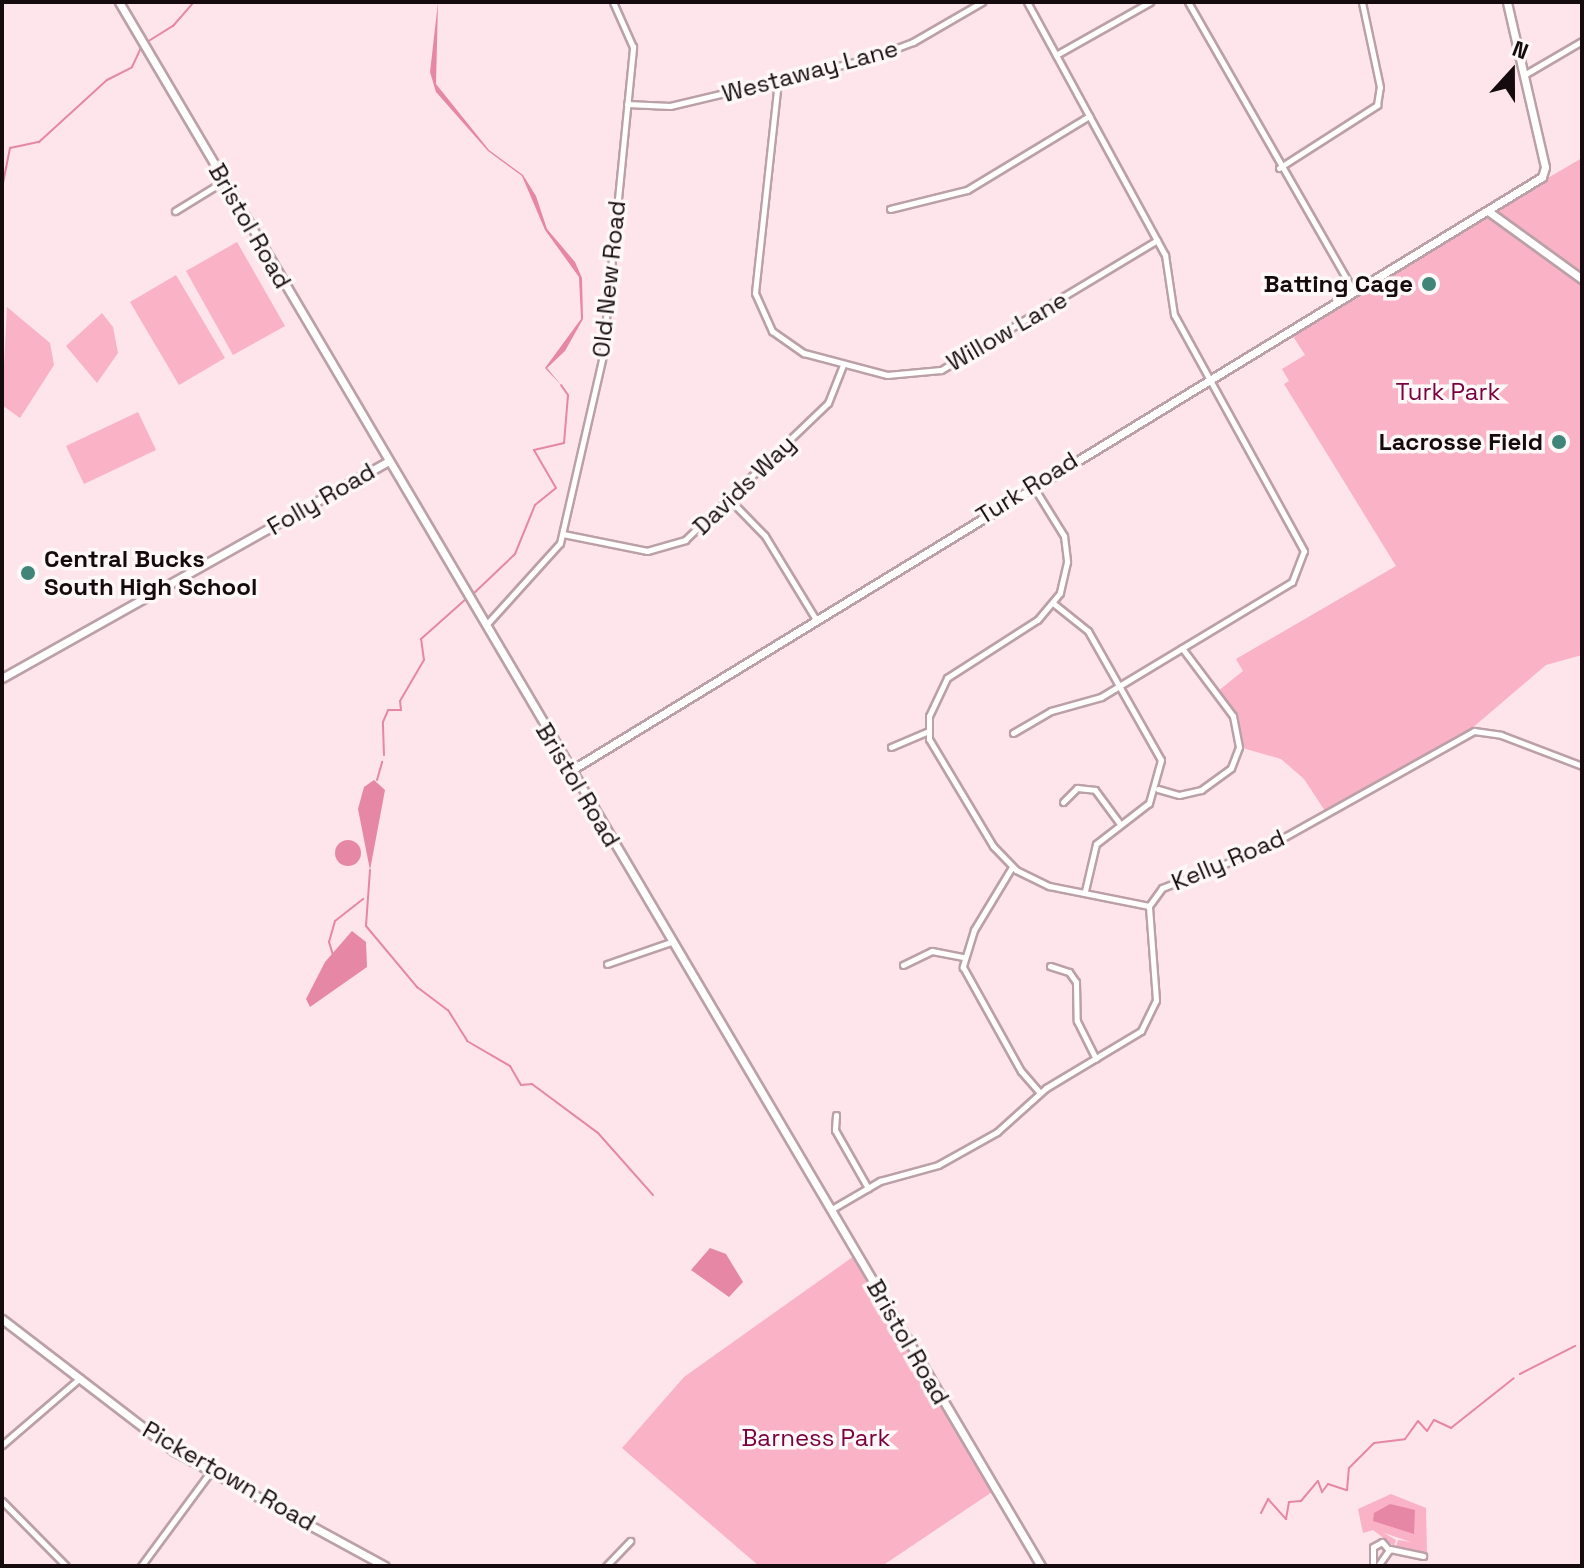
<!DOCTYPE html>
<style>
body{margin:0}
#map{position:relative;width:1584px;height:1568px;overflow:hidden;background:#fde5eb;font-family:"Space Grotesk",sans-serif}
div>[style]{position:absolute}
.green>*{inset:0;background:#f9b2c6}
.water>*{inset:0;background:#e687a5}
.round{border-radius:50%}
.stream>*{height:2px;margin:-1px;padding:0 1px;transform-origin:1px;border-radius:1px;background:#e687a5}
.roads{filter:drop-shadow(2px 0 #bba0a7) drop-shadow(-2px 0 #bba0a7) drop-shadow(0 2px #bba0a7) drop-shadow(0 -2px #bba0a7)}
.street>*{height:5px;margin:-2.5px;padding:0 2.5px;transform-origin:2.5px;border-radius:2.5px;background:#fff}
.secondary>*{height:7px;margin:-3.5px;padding:0 3.5px;transform-origin:3.5px;border-radius:3.5px;background:#fff}
.dots>*{width:22px;height:22px;translate:-50% -50%;box-sizing:border-box;border:4px solid #fef8f9;border-radius:50%}
span{translate:-50% -50%;white-space:nowrap;text-align:center;line-height:1.15;-webkit-text-stroke:7px #fef8f9;paint-order:stroke}
.street-label{font-size:24px;color:#150b0e}
.poi-label{font-size:24px;color:#150b0e;font-weight:700}
.right{translate:-100% -50%;text-align:right}
.left{translate:0 -50%;text-align:left}
.park-label{font-size:24px;color:#78003c}
.frame{position:absolute;inset:0;border:4px solid #150b0e;pointer-events:none}
.north{position:absolute;left:1472px;top:32px;width:80px;height:80px;-webkit-text-stroke:6px #fef8f9;paint-order:stroke;rotate:21deg;font-size:22px;font-weight:700;line-height:32px;text-align:center;color:#150b0e}
.north::after{content:'';display:block;margin:auto;width:28px;height:36px;background:#150b0e;clip-path:polygon(50% 0,100% 100%,50% 72%,0 100%)}
</style>
<div id="map">
<div class="green">
<i style="clip-path:polygon(1582px 158px,1582px 655px,1546px 665px,1464px 735px,1327px 814px,1304px 779px,1281px 759px,1239px 747px,1238px 725px,1213px 695px,1243px 671px,1236px 659px,1396px 566px,1284px 384px,1289px 381px,1282px 369px,1305px 355px,1289px 330px)"></i>
<i style="clip-path:polygon(237px 242px,285px 326px,233px 355px,186px 271px)"></i>
<i style="clip-path:polygon(176px 275px,225px 358px,179px 385px,130px 302px)"></i>
<i style="clip-path:polygon(7px 307px,50px 343px,54px 365px,20px 418px,2px 405px)"></i>
<i style="clip-path:polygon(102px 313px,113px 327px,118px 353px,97px 383px,66px 346px)"></i>
<i style="clip-path:polygon(138px 412px,156px 450px,84px 484px,66px 446px)"></i>
<i style="clip-path:polygon(857px 1254px,995px 1490px,882px 1566px,759px 1566px,622px 1448px,684px 1377px)"></i>
<i style="clip-path:polygon(1391px 1494px,1426px 1508px,1427px 1554px,1396px 1546px,1398px 1540px,1411px 1542px,1384px 1533px,1396px 1540px,1394px 1546px,1373px 1530px,1363px 1533px,1358px 1509px)"></i>
</div>
<div class="water">
<i style="clip-path:polygon(438px 2px,436px 84px,489px 150px,523px 175px,536px 196px,547px 229px,575px 262px,582px 278px,583px 319px,565px 351px,547px 368px,562px 386px,545px 368px,581px 319px,579px 277px,545px 230px,522px 176px,488px 151px,436px 92px,430px 72px)"></i>
<i style="clip-path:polygon(374px 780px,385px 790px,370px 870px,358px 809px,364px 787px)"></i>
<i class="round" style="left:335px;top:840px;width:26px;height:26px"></i>
<i style="clip-path:polygon(352px 931px,366px 942px,367px 967px,310px 1007px,306px 999px,325px 962px)"></i>
<i style="clip-path:polygon(710px 1248px,726px 1254px,743px 1282px,729px 1297px,691px 1270px)"></i>
<i style="clip-path:polygon(1390px 1504px,1415px 1510px,1414px 1534px,1373px 1521px,1374px 1513px)"></i>
</div>
<div class="stream">
<i style="left:147px;top:42px;width:31px;rotate:-32deg"></i>
<i style="left:173px;top:26px;width:32px;rotate:-49deg"></i>
<i style="left:2px;top:188px;width:41px;rotate:-78.7deg"></i>
<i style="left:10px;top:148px;width:30px;rotate:-12deg"></i>
<i style="left:39px;top:142px;width:92px;rotate:-42.4deg"></i>
<i style="left:107px;top:80px;width:28px;rotate:-27deg"></i>
<i style="left:132px;top:67px;width:23px;rotate:-65deg"></i>
<i style="left:472px;top:595px;width:59px;rotate:-43.6deg"></i>
<i style="left:515px;top:554px;width:53px;rotate:-67.8deg"></i>
<i style="left:535px;top:505px;width:27px;rotate:-39deg"></i>
<i style="left:556px;top:488px;width:44px;rotate:-120.1deg"></i>
<i style="left:534px;top:450px;width:31px;rotate:-13deg"></i>
<i style="left:564px;top:443px;width:48px;rotate:-85.2deg"></i>
<i style="left:568px;top:395px;width:12px;rotate:-125deg"></i>
<i style="left:384px;top:755px;width:33px;rotate:-92deg"></i>
<i style="left:383px;top:722px;width:13px;rotate:-67deg"></i>
<i style="left:388px;top:710px;width:13px"></i>
<i style="left:401px;top:710px;width:9px;rotate:-96deg"></i>
<i style="left:400px;top:701px;width:48px;rotate:-59.7deg"></i>
<i style="left:424px;top:660px;width:21px;rotate:-98deg"></i>
<i style="left:421px;top:639px;width:62px;rotate:-41.7deg"></i>
<i style="left:377px;top:780px;width:19px;rotate:-74deg"></i>
<i style="left:370px;top:870px;width:56px;rotate:94.1deg"></i>
<i style="left:366px;top:926px;width:80px;rotate:50.1deg"></i>
<i style="left:417px;top:987px;width:39px;rotate:37deg"></i>
<i style="left:448px;top:1010px;width:36px;rotate:58deg"></i>
<i style="left:467px;top:1041px;width:50px;rotate:30.2deg"></i>
<i style="left:510px;top:1066px;width:22px;rotate:60deg"></i>
<i style="left:521px;top:1085px;width:11px;rotate:-5deg"></i>
<i style="left:532px;top:1084px;width:82px;rotate:36.6deg"></i>
<i style="left:598px;top:1133px;width:83px;rotate:48.4deg"></i>
<i style="left:333px;top:955px;width:14px;rotate:-107deg"></i>
<i style="left:329px;top:942px;width:22px;rotate:-74deg"></i>
<i style="left:335px;top:921px;width:36px;rotate:-38deg"></i>
<i style="left:1520px;top:1374px;width:62px;rotate:-27deg"></i>
<i style="left:1261px;top:1513px;width:16px;rotate:-63deg"></i>
<i style="left:1268px;top:1499px;width:27px;rotate:48deg"></i>
<i style="left:1286px;top:1519px;width:17px;rotate:-80deg"></i>
<i style="left:1289px;top:1502px;width:12px;rotate:-5deg"></i>
<i style="left:1301px;top:1501px;width:26px;rotate:-50deg"></i>
<i style="left:1318px;top:1481px;width:12px;rotate:70deg"></i>
<i style="left:1322px;top:1492px;width:10px;rotate:-53deg"></i>
<i style="left:1328px;top:1484px;width:20px;rotate:18deg"></i>
<i style="left:1347px;top:1490px;width:22px;rotate:-85deg"></i>
<i style="left:1349px;top:1468px;width:35px;rotate:-45deg"></i>
<i style="left:1374px;top:1443px;width:31px;rotate:-7deg"></i>
<i style="left:1405px;top:1439px;width:22px;rotate:-54deg"></i>
<i style="left:1418px;top:1421px;width:13px;rotate:48deg"></i>
<i style="left:1427px;top:1431px;width:13px;rotate:-58deg"></i>
<i style="left:1434px;top:1420px;width:19px;rotate:25deg"></i>
<i style="left:1451px;top:1428px;width:80px;rotate:-38.4deg"></i>
</div>
<div class="roads">
<div class="street">
<i style="left:1188px;top:2px;width:332px;rotate:60.2deg"></i>
<i style="left:1056px;top:55px;width:108px;rotate:-29.4deg"></i>
<i style="left:1524px;top:75px;width:67px;rotate:-30.4deg"></i>
<i style="left:778px;top:81px;width:213px;rotate:96.2deg"></i>
<i style="left:755px;top:293px;width:42px;rotate:65.9deg"></i>
<i style="left:772px;top:331px;width:39px;rotate:35deg"></i>
<i style="left:804px;top:353px;width:86px;rotate:14.8deg"></i>
<i style="left:887px;top:375px;width:54px;rotate:-5.3deg"></i>
<i style="left:941px;top:370px;width:252px;rotate:-31deg"></i>
<i style="left:627px;top:104px;width:43px;rotate:2.7deg"></i>
<i style="left:670px;top:106px;width:204px;rotate:-13.4deg"></i>
<i style="left:868px;top:59px;width:48px;rotate:-20.7deg"></i>
<i style="left:913px;top:42px;width:80px;rotate:-30.1deg"></i>
<i style="left:1279px;top:168px;width:117px;rotate:-32.7deg"></i>
<i style="left:1377px;top:105px;width:18px;rotate:-81deg"></i>
<i style="left:1380px;top:87px;width:87px;rotate:-102deg"></i>
<i style="left:890px;top:209px;width:79px;rotate:-13.9deg"></i>
<i style="left:967px;top:190px;width:143px;rotate:-31.2deg"></i>
<i style="left:175px;top:211px;width:57px;rotate:-31.5deg"></i>
<i style="left:1033px;top:486px;width:59px;rotate:58.2deg"></i>
<i style="left:1064px;top:536px;width:26px;rotate:83deg"></i>
<i style="left:1067px;top:562px;width:32px;rotate:103deg"></i>
<i style="left:1060px;top:593px;width:35px;rotate:130deg"></i>
<i style="left:1037px;top:620px;width:107px;rotate:147.2deg"></i>
<i style="left:947px;top:678px;width:42px;rotate:115.3deg"></i>
<i style="left:929px;top:716px;width:23px;rotate:90deg"></i>
<i style="left:929px;top:739px;width:125px;rotate:59.1deg"></i>
<i style="left:993px;top:846px;width:33px;rotate:46deg"></i>
<i style="left:1016px;top:870px;width:37px;rotate:26deg"></i>
<i style="left:1049px;top:886px;width:102px;rotate:11.3deg"></i>
<i style="left:730px;top:500px;width:50px;rotate:45.8deg"></i>
<i style="left:765px;top:536px;width:96px;rotate:58.6deg"></i>
<i style="left:563px;top:534px;width:86px;rotate:11.4deg"></i>
<i style="left:647px;top:551px;width:40px;rotate:-16deg"></i>
<i style="left:685px;top:540px;width:198px;rotate:-43.8deg"></i>
<i style="left:828px;top:403px;width:41px;rotate:-68.5deg"></i>
<i style="left:1053px;top:603px;width:45px;rotate:38.7deg"></i>
<i style="left:1088px;top:631px;width:148px;rotate:60.5deg"></i>
<i style="left:1161px;top:760px;width:45px;rotate:105.6deg"></i>
<i style="left:1149px;top:803px;width:67px;rotate:142.3deg"></i>
<i style="left:1096px;top:844px;width:48px;rotate:103.2deg"></i>
<i style="left:486px;top:625px;width:110px;rotate:-47.9deg"></i>
<i style="left:560px;top:543px;width:189px;rotate:-77.1deg"></i>
<i style="left:602px;top:359px;width:314px;rotate:-84.3deg"></i>
<i style="left:633px;top:47px;width:49px;rotate:-114deg"></i>
<i style="left:1013px;top:733px;width:44px;rotate:-30.1deg"></i>
<i style="left:1051px;top:711px;width:52px;rotate:-15.6deg"></i>
<i style="left:1101px;top:697px;width:223px;rotate:-31.1deg"></i>
<i style="left:1292px;top:582px;width:33px;rotate:-69deg"></i>
<i style="left:1304px;top:551px;width:269px;rotate:-118.8deg"></i>
<i style="left:1174px;top:315px;width:61px;rotate:-98.5deg"></i>
<i style="left:1165px;top:255px;width:288px;rotate:-118.6deg"></i>
<i style="left:891px;top:747px;width:39px;rotate:-23deg"></i>
<i style="left:1158px;top:789px;width:22px;rotate:16deg"></i>
<i style="left:1179px;top:795px;width:23px;rotate:-13deg"></i>
<i style="left:1201px;top:790px;width:37px;rotate:-36deg"></i>
<i style="left:1231px;top:768px;width:22px;rotate:-69deg"></i>
<i style="left:1239px;top:747px;width:32px;rotate:-101deg"></i>
<i style="left:1233px;top:716px;width:85px;rotate:-126.9deg"></i>
<i style="left:1063px;top:802px;width:20px;rotate:-45deg"></i>
<i style="left:1077px;top:788px;width:18px;rotate:6deg"></i>
<i style="left:1095px;top:790px;width:42px;rotate:53.7deg"></i>
<i style="left:1012px;top:867px;width:74px;rotate:121.1deg"></i>
<i style="left:974px;top:930px;width:39px;rotate:107deg"></i>
<i style="left:963px;top:967px;width:119px;rotate:60.9deg"></i>
<i style="left:1021px;top:1071px;width:29px;rotate:49deg"></i>
<i style="left:607px;top:964px;width:68px;rotate:-19deg"></i>
<i style="left:903px;top:965px;width:32px;rotate:-26deg"></i>
<i style="left:932px;top:951px;width:32px;rotate:11deg"></i>
<i style="left:1050px;top:966px;width:20px;rotate:18deg"></i>
<i style="left:1069px;top:972px;width:12px;rotate:55deg"></i>
<i style="left:1076px;top:982px;width:39px;rotate:89deg"></i>
<i style="left:1077px;top:1021px;width:42px;rotate:63.4deg"></i>
<i style="left:836px;top:1115px;width:15px;rotate:94deg"></i>
<i style="left:835px;top:1130px;width:67px;rotate:60.4deg"></i>
<i style="left:832px;top:1209px;width:56px;rotate:-30.3deg"></i>
<i style="left:880px;top:1181px;width:60px;rotate:-15.4deg"></i>
<i style="left:938px;top:1165px;width:68px;rotate:-29.2deg"></i>
<i style="left:997px;top:1132px;width:66px;rotate:-41.9deg"></i>
<i style="left:1046px;top:1088px;width:111px;rotate:-31deg"></i>
<i style="left:1141px;top:1031px;width:34px;rotate:-64deg"></i>
<i style="left:1156px;top:1000px;width:94px;rotate:-94.3deg"></i>
<i style="left:1149px;top:906px;width:22px;rotate:-54deg"></i>
<i style="left:1162px;top:888px;width:108px;rotate:-21.1deg"></i>
<i style="left:1263px;top:849px;width:242px;rotate:-29.2deg"></i>
<i style="left:1474px;top:731px;width:27px;rotate:8deg"></i>
<i style="left:1501px;top:735px;width:87px;rotate:20.9deg"></i>
<i style="left:2px;top:1445px;width:103px;rotate:-40.7deg"></i>
<i style="left:2px;top:1501px;width:91px;rotate:45.4deg"></i>
<i style="left:1390px;top:1549px;width:34px;rotate:12deg"></i>
<i style="left:141px;top:1566px;width:118px;rotate:-53.6deg"></i>
<i style="left:606px;top:1566px;width:35px;rotate:-46deg"></i>
<i style="left:1373px;top:1566px;width:19px;rotate:-90deg"></i>
<i style="left:1373px;top:1547px;width:10px;rotate:-29deg"></i>
<i style="left:1382px;top:1542px;width:11px;rotate:49deg"></i>
<i style="left:1389px;top:1550px;width:19px;rotate:125deg"></i>
</div>
<div class="secondary">
<i style="left:119px;top:2px;width:1816px;rotate:59.48deg"></i>
<i style="left:1488px;top:211px;width:116px;rotate:35.9deg"></i>
<i style="left:2px;top:678px;width:443px;rotate:-29.3deg"></i>
<i style="left:570px;top:771px;width:1139px;rotate:-31.43deg"></i>
<i style="left:1542px;top:177px;width:10px;rotate:-73deg"></i>
<i style="left:1545px;top:167px;width:169px;rotate:-103deg"></i>
<i style="left:2px;top:1319px;width:217px;rotate:37.5deg"></i>
<i style="left:174px;top:1451px;width:240px;rotate:28.6deg"></i>
</div>
</div>
<div class="dots">
<i style="left:1429px;top:284px;background:#418579"></i>
<i style="left:1559px;top:442px;background:#418579"></i>
<i style="left:28px;top:573px;background:#418579"></i>
</div>
<div class="street-label">
<span style="left:810px;top:71px;rotate:-15deg">Westaway Lane</span>
<span style="left:250px;top:226px;rotate:60deg">Bristol Road</span>
<span style="left:609px;top:279px;rotate:-84deg">Old New Road</span>
<span style="left:1007px;top:331px;rotate:-30deg">Willow Lane</span>
<span style="left:744px;top:485px;rotate:-44deg">Davids Way</span>
<span style="left:1027px;top:488px;rotate:-32deg">Turk Road</span>
<span style="left:321px;top:499px;rotate:-30deg">Folly Road</span>
<span style="left:578px;top:785px;rotate:59deg">Bristol Road</span>
<span style="left:1228px;top:860px;rotate:-23deg">Kelly Road</span>
<span style="left:908px;top:1342px;rotate:60deg">Bristol Road</span>
<span style="left:229px;top:1476px;rotate:30deg">Pickertown Road</span>
</div>
<div class="poi-label">
<span class="right" style="left:1413px;top:284px">Batting Cage</span>
<span class="right" style="left:1543px;top:442px">Lacrosse Field</span>
<span class="left" style="left:44px;top:573px">Central Bucks<br>South High School</span>
</div>
<div class="park-label">
<span style="left:1448px;top:392px">Turk Park</span>
<span style="left:816px;top:1438px">Barness Park</span>
</div>
<div class="frame"></div>
<div class="north">N</div>
</div>
